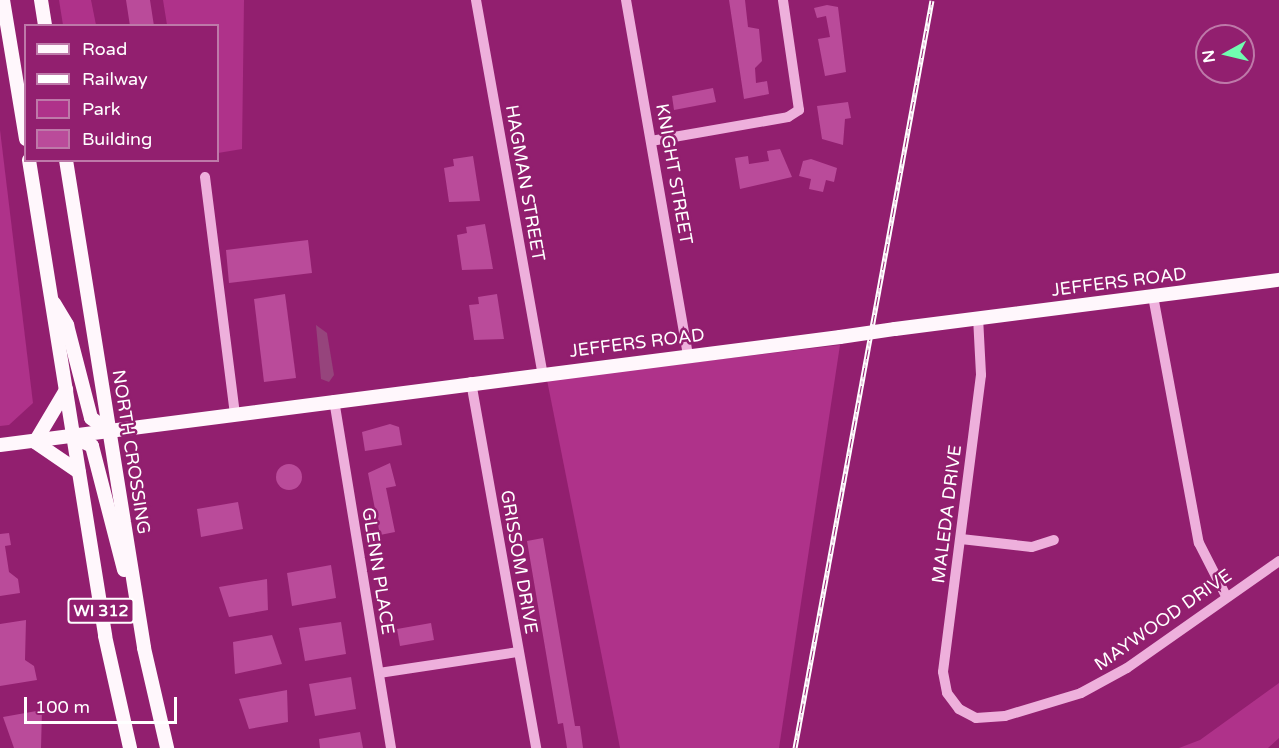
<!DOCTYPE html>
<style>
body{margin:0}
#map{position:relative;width:1279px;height:748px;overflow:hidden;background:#921f6f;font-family:"Varela Round",sans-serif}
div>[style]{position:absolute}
.green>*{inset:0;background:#af328a}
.water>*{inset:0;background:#96447c}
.building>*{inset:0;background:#ba4b9a}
.round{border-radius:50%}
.minor>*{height:10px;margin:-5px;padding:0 5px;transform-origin:5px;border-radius:5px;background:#eeb0dc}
.major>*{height:14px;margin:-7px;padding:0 7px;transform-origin:7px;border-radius:7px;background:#fff7fc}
.rail>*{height:5px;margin-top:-2.5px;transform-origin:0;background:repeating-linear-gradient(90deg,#921f6f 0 9px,#fff 0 18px);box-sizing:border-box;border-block:2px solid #fff}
.major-bridge>*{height:14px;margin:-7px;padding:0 7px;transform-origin:7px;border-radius:7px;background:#fff7fc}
span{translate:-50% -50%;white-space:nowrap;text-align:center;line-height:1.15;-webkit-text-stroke:5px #921f6f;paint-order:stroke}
.shield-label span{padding:2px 4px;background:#921f6f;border:2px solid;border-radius:4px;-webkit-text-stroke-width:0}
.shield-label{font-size:16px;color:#fff;font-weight:700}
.street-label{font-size:18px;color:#fff}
.legend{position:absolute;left:24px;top:24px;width:195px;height:138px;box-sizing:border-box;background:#921f6f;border:2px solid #be79a9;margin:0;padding:8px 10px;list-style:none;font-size:18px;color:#fff}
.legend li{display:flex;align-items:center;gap:12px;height:30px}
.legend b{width:30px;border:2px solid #be79a9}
.north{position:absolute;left:1195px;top:24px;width:60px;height:60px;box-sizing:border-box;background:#921f6f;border:2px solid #be79a9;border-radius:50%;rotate:262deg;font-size:16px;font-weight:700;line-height:24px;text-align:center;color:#fff}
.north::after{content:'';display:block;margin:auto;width:21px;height:27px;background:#70fcb0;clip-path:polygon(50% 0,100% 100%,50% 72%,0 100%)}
.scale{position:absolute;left:24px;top:697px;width:153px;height:27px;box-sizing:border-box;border:3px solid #fff;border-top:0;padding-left:8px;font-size:18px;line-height:21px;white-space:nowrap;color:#fff;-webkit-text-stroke:4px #921f6f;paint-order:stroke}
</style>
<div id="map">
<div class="green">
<i style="clip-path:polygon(59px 0,91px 0,96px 25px,63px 25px)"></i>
<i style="clip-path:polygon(163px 0,244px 0,242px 149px,218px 153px,218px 26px,167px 25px)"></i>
<i style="clip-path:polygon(0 130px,33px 403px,9px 425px,0 426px)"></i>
<i style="clip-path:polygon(840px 345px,779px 748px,620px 748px,547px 380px)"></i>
<i style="clip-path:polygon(1279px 683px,1279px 738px,1268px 748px,1179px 748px,1200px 740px)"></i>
</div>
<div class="water">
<i style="clip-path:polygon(316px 325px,327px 333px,334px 375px,329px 382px,321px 379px)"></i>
</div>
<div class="building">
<i style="clip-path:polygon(126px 0,150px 0,154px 26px,130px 26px)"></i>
<i style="clip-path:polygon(729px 0,745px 0,748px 27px,759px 29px,762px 61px,755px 68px,756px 83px,767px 81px,769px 94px,744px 99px)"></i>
<i style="clip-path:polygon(827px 5px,838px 7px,846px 72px,825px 76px,818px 39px,830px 37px,826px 16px,817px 18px,814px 8px)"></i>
<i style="clip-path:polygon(713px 88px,716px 102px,674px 110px,672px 96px)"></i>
<i style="clip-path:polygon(848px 102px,851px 118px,845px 119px,843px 145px,822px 139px,817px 106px)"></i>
<i style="clip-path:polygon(780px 149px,792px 177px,740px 189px,735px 158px,748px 156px,749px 164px,769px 161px,767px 151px)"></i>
<i style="clip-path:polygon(473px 156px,480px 201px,449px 202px,444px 168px,454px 166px,453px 159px)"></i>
<i style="clip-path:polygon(811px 159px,837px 168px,834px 182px,826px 180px,823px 192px,809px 189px,811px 179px,799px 176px,803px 161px)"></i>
<i style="clip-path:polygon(485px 224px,493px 269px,462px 270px,457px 235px,467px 233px,466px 227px)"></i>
<i style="clip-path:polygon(308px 240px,312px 273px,229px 283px,226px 250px)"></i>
<i style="clip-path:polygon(285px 294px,296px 378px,264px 382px,254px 299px)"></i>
<i style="clip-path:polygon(497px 294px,504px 339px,474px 340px,469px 305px,479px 304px,478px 297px)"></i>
<i style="clip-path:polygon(390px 424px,399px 427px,402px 445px,365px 451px,362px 432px)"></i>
<i style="clip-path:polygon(390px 463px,396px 486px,386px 488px,395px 532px,380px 535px,368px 473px)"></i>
<i class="round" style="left:276px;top:464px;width:26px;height:26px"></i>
<i style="clip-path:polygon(238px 502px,243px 529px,201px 537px,197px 509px)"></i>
<i style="clip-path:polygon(9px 533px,11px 545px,5px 546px,9px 572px,18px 579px,20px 593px,0 596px,0 534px)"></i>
<i style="clip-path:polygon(543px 538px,575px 726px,580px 726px,583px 748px,567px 748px,563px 723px,558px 724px,527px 541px)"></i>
<i style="clip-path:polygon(331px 565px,336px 598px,292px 606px,287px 573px)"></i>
<i style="clip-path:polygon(267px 579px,268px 610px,229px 617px,219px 587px)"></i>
<i style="clip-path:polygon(26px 620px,25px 660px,34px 666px,37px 680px,0 686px,0 624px)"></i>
<i style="clip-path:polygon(341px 622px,346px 654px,305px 661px,299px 628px)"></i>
<i style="clip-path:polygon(431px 623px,434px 640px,400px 646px,397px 629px)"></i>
<i style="clip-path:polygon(272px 635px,282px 664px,235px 674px,233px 642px)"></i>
<i style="clip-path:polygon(351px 677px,356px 709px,315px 716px,309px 684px)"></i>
<i style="clip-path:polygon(287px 690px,288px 722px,249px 729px,239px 699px)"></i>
<i style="clip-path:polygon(42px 710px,41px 748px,14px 748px,3px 717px)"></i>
<i style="clip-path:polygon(360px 732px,363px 748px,320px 748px,319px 739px)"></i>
</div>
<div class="minor">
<i style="left:476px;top:0;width:378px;rotate:79.9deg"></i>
<i style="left:626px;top:0;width:360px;rotate:80.1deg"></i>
<i style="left:651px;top:141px;width:139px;rotate:-9.9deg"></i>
<i style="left:788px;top:117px;width:13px;rotate:-32deg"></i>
<i style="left:799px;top:110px;width:111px;rotate:-98.3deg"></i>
<i style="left:205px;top:177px;width:239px;rotate:82.8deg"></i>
<i style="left:1153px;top:296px;width:251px;rotate:79.5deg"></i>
<i style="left:1199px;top:543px;width:59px;rotate:63deg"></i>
<i style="left:978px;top:317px;width:58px;rotate:87deg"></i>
<i style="left:981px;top:375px;width:299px;rotate:97.3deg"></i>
<i style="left:943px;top:672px;width:21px;rotate:79deg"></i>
<i style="left:947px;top:693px;width:20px;rotate:53deg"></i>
<i style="left:959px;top:709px;width:19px;rotate:28deg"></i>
<i style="left:976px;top:718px;width:29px;rotate:-4deg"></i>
<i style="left:1005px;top:716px;width:79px;rotate:-16.8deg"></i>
<i style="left:1081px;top:693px;width:52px;rotate:-28.5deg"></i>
<i style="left:1127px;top:668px;width:186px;rotate:-35.1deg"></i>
<i style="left:471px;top:382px;width:372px;rotate:79.9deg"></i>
<i style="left:334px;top:400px;width:353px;rotate:80.7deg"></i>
<i style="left:961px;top:539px;width:71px;rotate:6.4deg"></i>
<i style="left:1032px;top:547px;width:23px;rotate:-18deg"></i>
<i style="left:379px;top:673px;width:141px;rotate:-8.6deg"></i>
</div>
<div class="major">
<i style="left:3px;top:0;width:141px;rotate:80.6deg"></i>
<i style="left:41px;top:0;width:26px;rotate:81deg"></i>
<i style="left:29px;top:160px;width:482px;rotate:80.9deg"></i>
<i style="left:105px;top:636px;width:115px;rotate:77.4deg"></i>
<i style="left:66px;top:160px;width:494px;rotate:80.9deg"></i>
<i style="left:144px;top:648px;width:103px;rotate:77deg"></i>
<i style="left:54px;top:303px;width:26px;rotate:59deg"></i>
<i style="left:67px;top:325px;width:96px;rotate:75.5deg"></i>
<i style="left:91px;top:418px;width:22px;rotate:36deg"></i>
<i style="left:895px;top:329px;width:387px;rotate:-7.3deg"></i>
<i style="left:73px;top:437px;width:21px;rotate:25deg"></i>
<i style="left:92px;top:446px;width:128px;rotate:75.5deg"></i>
<i style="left:35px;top:442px;width:61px;rotate:-59.2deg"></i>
<i style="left:35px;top:442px;width:53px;rotate:34.3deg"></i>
<i style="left:0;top:445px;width:847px;rotate:-7.33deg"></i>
</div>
<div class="rail">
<i style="left:795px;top:748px;width:760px;rotate:-79.62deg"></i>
</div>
<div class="major-bridge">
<i style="left:840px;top:337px;width:56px;rotate:-8.3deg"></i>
</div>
<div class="shield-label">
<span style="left:101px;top:611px">WI 312</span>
</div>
<div class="street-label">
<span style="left:674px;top:174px;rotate:80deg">KNIGHT STREET</span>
<span style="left:525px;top:183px;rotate:80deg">HAGMAN STREET</span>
<span style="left:1119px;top:282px;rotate:-7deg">JEFFERS ROAD</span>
<span style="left:637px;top:343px;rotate:-7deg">JEFFERS ROAD</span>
<span style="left:131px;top:452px;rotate:81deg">NORTH CROSSING</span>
<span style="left:947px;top:514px;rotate:-83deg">MALEDA DRIVE</span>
<span style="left:519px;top:562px;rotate:80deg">GRISSOM DRIVE</span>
<span style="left:378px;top:571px;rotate:81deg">GLENN PLACE</span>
<span style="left:1163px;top:620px;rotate:-35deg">MAYWOOD DRIVE</span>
</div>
<ul class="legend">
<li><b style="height:8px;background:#fff7fc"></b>Road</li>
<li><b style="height:8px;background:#fff"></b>Railway</li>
<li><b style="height:16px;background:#af328a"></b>Park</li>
<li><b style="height:16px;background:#ba4b9a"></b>Building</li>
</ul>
<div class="north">N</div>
<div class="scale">100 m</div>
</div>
